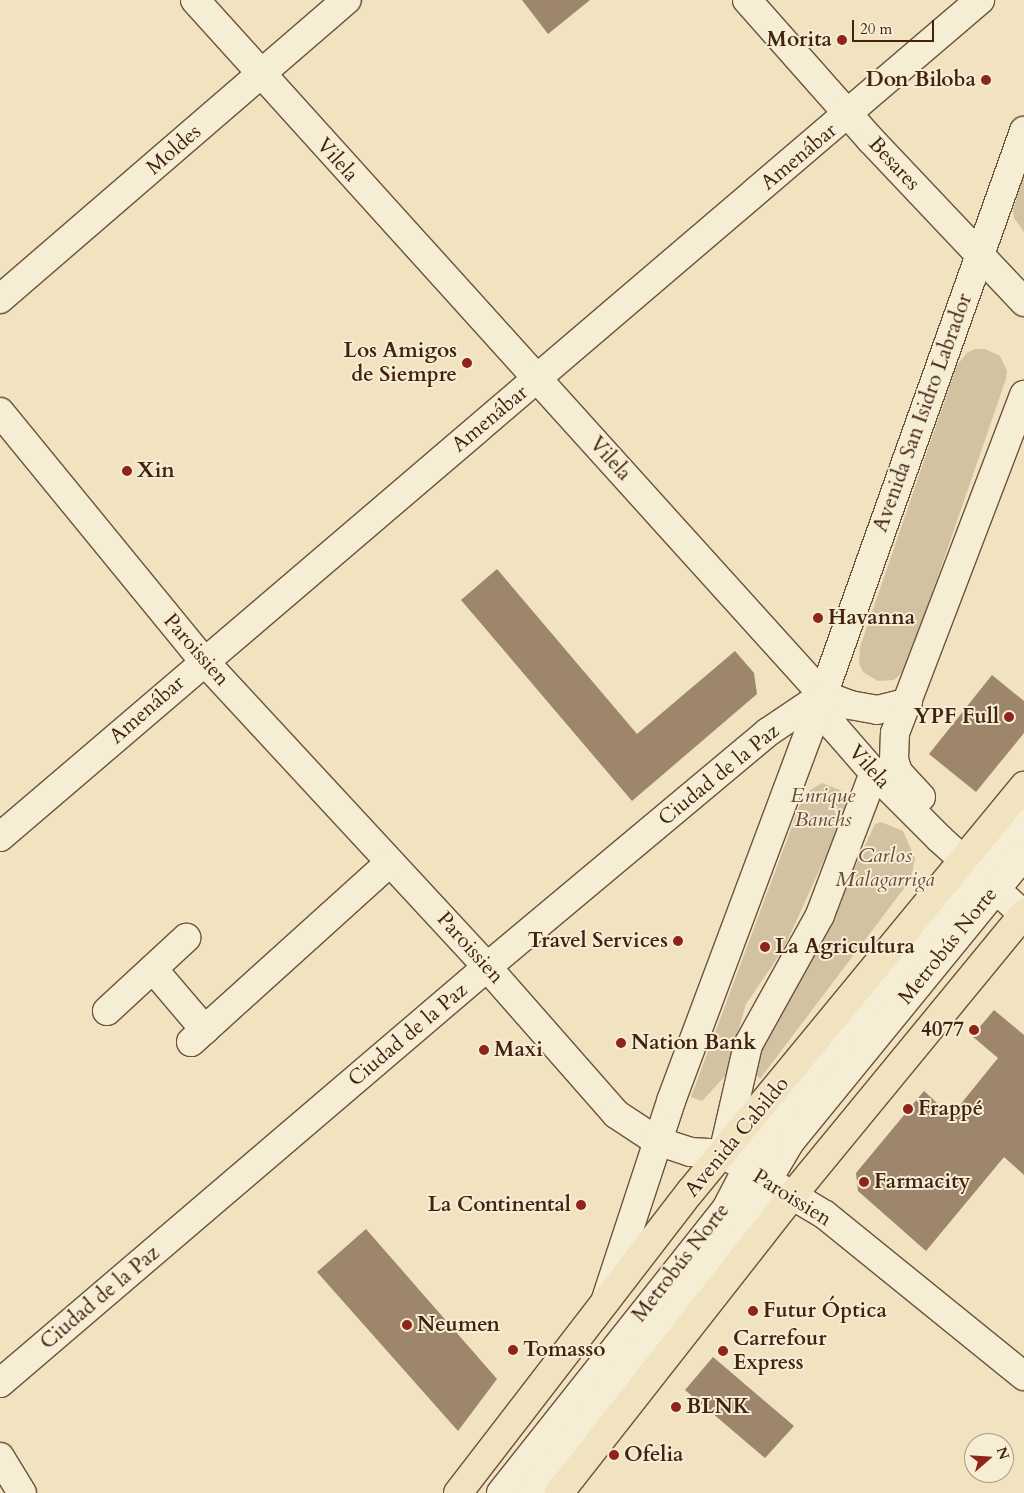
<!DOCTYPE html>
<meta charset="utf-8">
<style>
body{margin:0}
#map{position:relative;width:1024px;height:1493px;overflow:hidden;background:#f1e3bf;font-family:Cardo,serif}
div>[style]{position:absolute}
.green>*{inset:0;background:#d3c2a2}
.building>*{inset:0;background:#9d866c}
.roads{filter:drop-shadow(1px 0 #6e523d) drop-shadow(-1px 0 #6e523d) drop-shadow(0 1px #6e523d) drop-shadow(0 -1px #6e523d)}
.minor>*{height:28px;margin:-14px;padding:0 14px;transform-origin:14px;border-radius:14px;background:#f6edd5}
.major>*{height:28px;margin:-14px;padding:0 14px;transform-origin:14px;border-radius:14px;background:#f1e3bf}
.dots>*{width:14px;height:14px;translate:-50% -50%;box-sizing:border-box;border:2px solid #f6edd5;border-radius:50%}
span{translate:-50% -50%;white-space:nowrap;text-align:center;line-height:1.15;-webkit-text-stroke:4px #f6edd5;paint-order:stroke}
.poi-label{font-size:21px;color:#432212;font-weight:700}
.right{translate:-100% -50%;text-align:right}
.left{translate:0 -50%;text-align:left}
.street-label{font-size:21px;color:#432212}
.park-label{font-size:21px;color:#674a36;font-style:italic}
.north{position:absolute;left:964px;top:1433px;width:50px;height:50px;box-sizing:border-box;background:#f6edd5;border:1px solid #ae9c87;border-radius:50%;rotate:71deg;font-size:14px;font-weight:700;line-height:20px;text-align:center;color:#432212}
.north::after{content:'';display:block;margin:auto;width:18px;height:22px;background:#8f2418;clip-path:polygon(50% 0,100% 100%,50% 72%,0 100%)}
.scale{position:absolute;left:852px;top:20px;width:82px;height:22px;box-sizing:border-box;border:2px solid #432212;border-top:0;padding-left:6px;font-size:15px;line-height:18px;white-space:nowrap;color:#432212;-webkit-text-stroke:4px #f6edd5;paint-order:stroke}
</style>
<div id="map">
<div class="green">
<i style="clip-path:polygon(1024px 173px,1024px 232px,1014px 218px,1013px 210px)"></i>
<i style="clip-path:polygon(976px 349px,985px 349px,1000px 356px,1007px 371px,1006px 379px,906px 669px,894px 680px,878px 681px,863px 672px,859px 664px,860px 647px,957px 365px,968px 352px)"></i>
<i style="clip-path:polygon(822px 783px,842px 791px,846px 812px,783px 950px,746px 1004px,725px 1076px,702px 1101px,691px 1097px,804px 794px)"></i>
<i style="clip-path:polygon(881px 822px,903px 831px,915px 858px,911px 879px,760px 1079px,754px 1072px,757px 1058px,821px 939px,875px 824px)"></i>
</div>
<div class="building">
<i style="clip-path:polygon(522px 0,590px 0,548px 34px)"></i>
<i style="clip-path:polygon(497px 569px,637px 734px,735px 651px,754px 673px,757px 694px,632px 801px,461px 600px)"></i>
<i style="clip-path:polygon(992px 675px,1024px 701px,1024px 733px,976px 792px,929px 754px)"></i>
<i style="clip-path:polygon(994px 1010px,1024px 1035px,1024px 1175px,1004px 1157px,926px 1251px,858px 1191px,856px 1173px,924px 1091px,951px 1116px,998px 1058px,972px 1036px)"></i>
<i style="clip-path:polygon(366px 1229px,497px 1379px,458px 1431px,317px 1272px)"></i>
<i style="clip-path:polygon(713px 1357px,794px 1426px,765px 1458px,685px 1390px)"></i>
</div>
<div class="roads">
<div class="minor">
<i style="left:195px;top:0;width:937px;rotate:47.9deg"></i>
<i style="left:823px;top:695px;width:34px;rotate:71deg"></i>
<i style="left:834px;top:727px;width:61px;rotate:49deg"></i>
<i style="left:874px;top:773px;width:93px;rotate:45deg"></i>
<i style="left:940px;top:839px;width:113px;rotate:42.1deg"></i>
<i style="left:747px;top:0;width:187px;rotate:48.5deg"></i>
<i style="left:871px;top:140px;width:223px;rotate:46.6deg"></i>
<i style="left:0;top:299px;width:458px;rotate:-40.8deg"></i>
<i style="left:0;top:412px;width:322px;rotate:50.7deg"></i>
<i style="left:204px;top:661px;width:417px;rotate:47.2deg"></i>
<i style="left:487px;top:967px;width:196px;rotate:48.7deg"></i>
<i style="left:616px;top:1114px;width:49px;rotate:33.4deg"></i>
<i style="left:657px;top:1141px;width:35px;rotate:18deg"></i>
<i style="left:690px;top:1152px;width:33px;rotate:3deg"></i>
<i style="left:723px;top:1154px;width:119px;rotate:30.9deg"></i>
<i style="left:825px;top:1215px;width:256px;rotate:39deg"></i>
<i style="left:823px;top:695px;width:29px;rotate:20deg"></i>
<i style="left:850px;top:705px;width:27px;rotate:10deg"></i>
<i style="left:877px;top:710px;width:32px;rotate:-14deg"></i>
<i style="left:921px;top:797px;width:34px;rotate:-133deg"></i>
<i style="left:898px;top:772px;width:13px;rotate:-108deg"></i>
<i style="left:894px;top:760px;width:27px;rotate:-88deg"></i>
<i style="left:895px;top:733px;width:362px;rotate:-69.1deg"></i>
<i style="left:0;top:837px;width:1289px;rotate:-40.5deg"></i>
<i style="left:153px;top:969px;width:80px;rotate:49.6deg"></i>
<i style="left:107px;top:1011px;width:108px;rotate:-42.7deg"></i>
<i style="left:191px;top:1042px;width:268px;rotate:-42.1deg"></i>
<i style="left:723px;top:1154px;width:112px;rotate:-77.1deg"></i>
<i style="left:748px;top:1045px;width:149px;rotate:-61deg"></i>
<i style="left:820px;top:915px;width:152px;rotate:-69.2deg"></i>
<i style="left:605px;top:1302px;width:212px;rotate:-71.8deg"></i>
<i style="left:671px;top:1101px;width:434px;rotate:-69.5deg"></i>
<i style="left:823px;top:695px;width:599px;rotate:-70.38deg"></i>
<i style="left:0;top:1383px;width:640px;rotate:-40.5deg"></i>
<i style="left:487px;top:967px;width:366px;rotate:-39.9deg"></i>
<i style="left:768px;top:732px;width:66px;rotate:-33.9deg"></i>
<i style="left:0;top:1457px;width:42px;rotate:58.6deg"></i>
<i style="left:501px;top:1493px;width:362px;rotate:-51.6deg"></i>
<i style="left:726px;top:1209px;width:95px;rotate:-62.4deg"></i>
<i style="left:770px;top:1125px;width:398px;rotate:-50.3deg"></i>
<i style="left:532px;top:1493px;width:350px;rotate:-52.3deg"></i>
<i style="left:746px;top:1216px;width:86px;rotate:-59.3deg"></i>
<i style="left:790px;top:1142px;width:370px;rotate:-50.8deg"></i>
</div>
<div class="major">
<i style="left:458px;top:1493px;width:380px;rotate:-52.4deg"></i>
<i style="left:690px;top:1192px;width:526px;rotate:-50.56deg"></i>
<i style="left:559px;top:1493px;width:377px;rotate:-51.9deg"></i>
<i style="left:792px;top:1196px;width:365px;rotate:-50.6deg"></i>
</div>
</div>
<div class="dots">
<i style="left:842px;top:40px;background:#8f2418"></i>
<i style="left:986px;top:80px;background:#8f2418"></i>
<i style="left:467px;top:363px;background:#8f2418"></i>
<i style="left:127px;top:471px;background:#8f2418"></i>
<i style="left:818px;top:618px;background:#8f2418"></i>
<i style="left:1009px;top:717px;background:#8f2418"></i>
<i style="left:678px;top:941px;background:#8f2418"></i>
<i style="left:765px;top:947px;background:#8f2418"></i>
<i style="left:974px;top:1030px;background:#8f2418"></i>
<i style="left:621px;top:1043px;background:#8f2418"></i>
<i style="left:484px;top:1050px;background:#8f2418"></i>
<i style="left:908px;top:1109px;background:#8f2418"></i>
<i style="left:864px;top:1182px;background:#8f2418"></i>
<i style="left:581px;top:1205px;background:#8f2418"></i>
<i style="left:753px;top:1311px;background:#8f2418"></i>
<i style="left:407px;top:1325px;background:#8f2418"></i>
<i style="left:513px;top:1350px;background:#8f2418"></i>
<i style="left:723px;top:1351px;background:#8f2418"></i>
<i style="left:676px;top:1407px;background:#8f2418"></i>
<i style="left:614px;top:1455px;background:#8f2418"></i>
</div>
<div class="poi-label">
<span class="right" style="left:832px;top:40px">Morita</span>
<span class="right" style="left:976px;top:80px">Don Biloba</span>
<span class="right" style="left:457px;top:363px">Los Amigos<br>de Siempre</span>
<span class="left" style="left:137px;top:471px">Xin</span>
<span class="left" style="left:828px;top:618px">Havanna</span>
<span class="right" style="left:999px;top:717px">YPF Full</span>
<span class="right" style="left:668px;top:941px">Travel Services</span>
<span class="left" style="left:775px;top:947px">La Agricultura</span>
<span class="right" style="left:964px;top:1030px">4077</span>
<span class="left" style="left:631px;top:1043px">Nation Bank</span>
<span class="left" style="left:494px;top:1050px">Maxi</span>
<span class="left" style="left:918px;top:1109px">Frappé</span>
<span class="left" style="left:874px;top:1182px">Farmacity</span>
<span class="right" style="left:571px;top:1205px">La Continental</span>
<span class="left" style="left:763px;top:1311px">Futur Óptica</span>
<span class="left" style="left:417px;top:1325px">Neumen</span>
<span class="left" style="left:733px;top:1351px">Carrefour<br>Express</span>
<span class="left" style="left:523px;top:1350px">Tomasso</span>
<span class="left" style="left:686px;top:1407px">BLNK</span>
<span class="left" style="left:624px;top:1455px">Ofelia</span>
</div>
<div class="street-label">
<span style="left:174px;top:150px;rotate:-41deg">Moldes</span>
<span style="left:799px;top:157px;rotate:-40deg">Amenábar</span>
<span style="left:337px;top:160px;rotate:48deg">Vilela</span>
<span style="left:894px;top:164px;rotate:47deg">Besares</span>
<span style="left:923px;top:413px;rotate:-70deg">Avenida San Isidro Labrador</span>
<span style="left:490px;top:419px;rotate:-40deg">Amenábar</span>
<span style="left:610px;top:459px;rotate:48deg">Vilela</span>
<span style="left:196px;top:650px;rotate:49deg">Paroissien</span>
<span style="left:147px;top:710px;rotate:-41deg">Amenábar</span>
<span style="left:869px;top:767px;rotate:48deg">Vilela</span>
<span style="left:719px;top:775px;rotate:-39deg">Ciudad de la Paz</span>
<span style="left:948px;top:946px;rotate:-51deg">Metrobús Norte</span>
<span style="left:470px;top:948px;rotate:48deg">Paroissien</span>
<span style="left:408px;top:1035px;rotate:-40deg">Ciudad de la Paz</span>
<span style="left:737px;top:1137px;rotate:-50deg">Avenida Cabildo</span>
<span style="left:792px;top:1198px;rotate:32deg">Paroissien</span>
<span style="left:681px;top:1263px;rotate:-52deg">Metrobús Norte</span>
<span style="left:100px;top:1298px;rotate:-40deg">Ciudad de la Paz</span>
</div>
<div class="park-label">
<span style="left:823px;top:808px">Enrique<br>Banchs</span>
<span style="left:885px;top:868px">Carlos<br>Malagarriga</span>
</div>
<div class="north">N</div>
<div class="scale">20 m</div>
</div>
